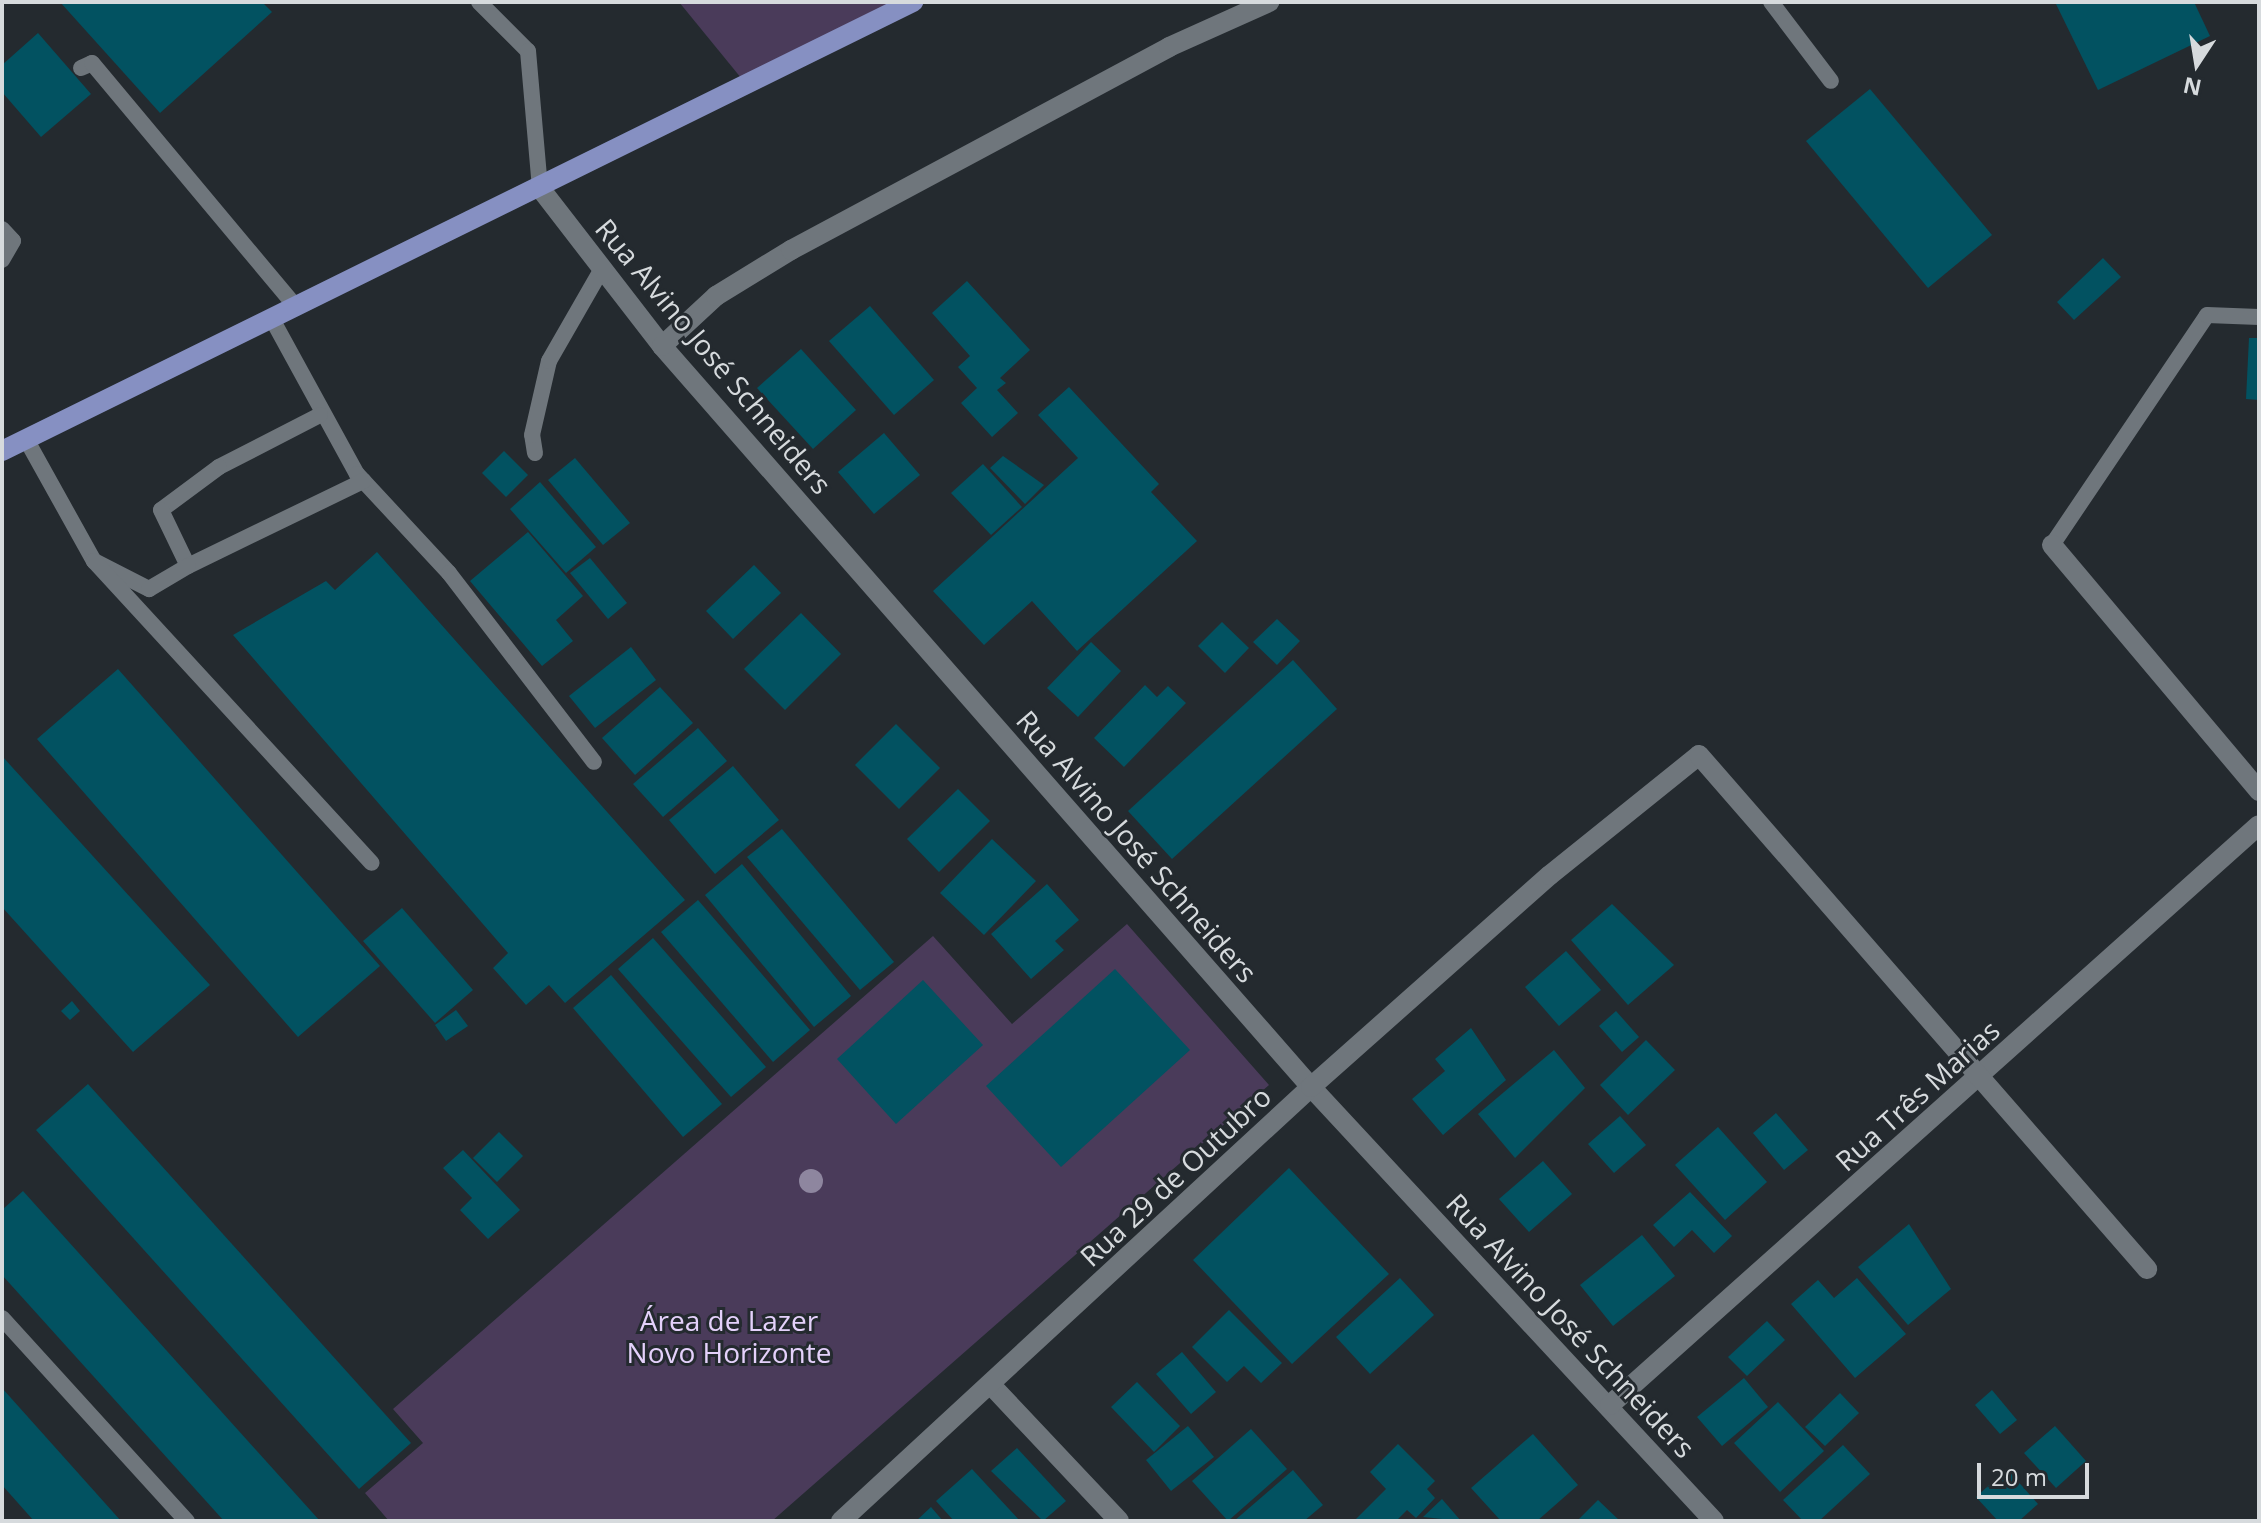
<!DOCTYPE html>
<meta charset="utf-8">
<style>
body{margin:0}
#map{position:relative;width:2261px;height:1523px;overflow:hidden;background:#242a2f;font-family:"Open Sans",sans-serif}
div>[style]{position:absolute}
.green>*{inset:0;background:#4a3b5a}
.building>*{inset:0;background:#025261}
.lane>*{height:16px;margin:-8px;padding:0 8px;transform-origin:8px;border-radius:8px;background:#6f767c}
.street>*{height:20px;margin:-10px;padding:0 10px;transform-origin:10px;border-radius:10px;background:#6f767c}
.primary>*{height:20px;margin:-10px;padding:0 10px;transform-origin:10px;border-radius:10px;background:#8690c2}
.trees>*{width:24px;height:24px;margin:-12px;border-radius:50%;background:#8e869f}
span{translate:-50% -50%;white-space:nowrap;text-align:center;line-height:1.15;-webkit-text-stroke:6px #242a2f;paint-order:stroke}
.street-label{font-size:28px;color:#d6dadd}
.park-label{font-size:28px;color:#e4d1fb}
.frame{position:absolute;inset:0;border:4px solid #d6dadd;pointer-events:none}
.north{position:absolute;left:2157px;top:24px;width:80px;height:80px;-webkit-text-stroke:6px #242a2f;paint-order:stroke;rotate:192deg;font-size:22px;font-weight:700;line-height:32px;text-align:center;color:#d6dadd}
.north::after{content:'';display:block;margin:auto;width:28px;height:36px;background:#d6dadd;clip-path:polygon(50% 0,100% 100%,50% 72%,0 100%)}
.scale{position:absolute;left:1977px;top:1463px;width:112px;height:36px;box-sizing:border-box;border:4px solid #d6dadd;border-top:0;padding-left:10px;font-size:24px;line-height:28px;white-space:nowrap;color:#d6dadd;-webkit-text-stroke:6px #242a2f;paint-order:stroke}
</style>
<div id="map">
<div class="green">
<i style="clip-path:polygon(679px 2px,913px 2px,746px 84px)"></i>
<i style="clip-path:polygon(1127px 924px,1269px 1085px,772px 1521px,389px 1521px,365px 1493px,423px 1443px,393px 1409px,933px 936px,1012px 1024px)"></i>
</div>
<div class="building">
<i style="clip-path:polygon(60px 2px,262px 2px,272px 12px,160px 113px)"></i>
<i style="clip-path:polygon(2055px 2px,2194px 2px,2210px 36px,2098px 90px)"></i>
<i style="clip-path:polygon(38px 33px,91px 94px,41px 137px,2px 92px,2px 65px)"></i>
<i style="clip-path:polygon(1870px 89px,1992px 235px,1928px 288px,1806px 141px)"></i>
<i style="clip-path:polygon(2103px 258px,2121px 277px,2074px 320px,2057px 302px)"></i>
<i style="clip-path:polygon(967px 281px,1030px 350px,1000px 378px,1006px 383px,997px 390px,1018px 413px,992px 437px,961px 403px,977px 388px,958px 367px,970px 356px,932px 313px)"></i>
<i style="clip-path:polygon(870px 306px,934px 380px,894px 415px,829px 341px)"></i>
<i style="clip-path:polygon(2249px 338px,2259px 338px,2259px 400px,2246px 399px)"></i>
<i style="clip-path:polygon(801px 349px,856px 410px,813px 449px,757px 388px)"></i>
<i style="clip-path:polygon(1069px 387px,1159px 484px,1151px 492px,1197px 541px,1077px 651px,1032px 601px,984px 645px,933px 591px,1078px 458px,1038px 415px)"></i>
<i style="clip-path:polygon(884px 433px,920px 475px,874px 514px,838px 472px)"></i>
<i style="clip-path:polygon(504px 451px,528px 475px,506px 497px,482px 473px)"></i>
<i style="clip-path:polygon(1003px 456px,1044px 485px,1025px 504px,990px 468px)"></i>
<i style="clip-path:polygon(575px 458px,630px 523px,603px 545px,548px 480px)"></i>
<i style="clip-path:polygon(983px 464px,1022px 507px,991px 535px,951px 493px)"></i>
<i style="clip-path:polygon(540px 482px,596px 547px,566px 573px,510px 509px)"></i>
<i style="clip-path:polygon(528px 532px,583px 596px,556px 620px,573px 641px,542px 666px,470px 581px)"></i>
<i style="clip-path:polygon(377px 552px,685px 900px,565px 1003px,549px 985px,526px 1005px,493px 968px,508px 953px,233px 635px,326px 581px,335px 590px)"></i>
<i style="clip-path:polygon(590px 558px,627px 603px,608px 619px,570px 573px)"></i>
<i style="clip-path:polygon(754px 565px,781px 593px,733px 639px,706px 611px)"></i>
<i style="clip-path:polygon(801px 613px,841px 654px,785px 710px,744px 669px)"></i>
<i style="clip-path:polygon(1277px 619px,1300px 641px,1277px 665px,1253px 642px)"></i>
<i style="clip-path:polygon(1222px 622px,1249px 648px,1225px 673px,1198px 646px)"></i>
<i style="clip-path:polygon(1091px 642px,1121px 671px,1078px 717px,1047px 688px)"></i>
<i style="clip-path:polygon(631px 647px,656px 680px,595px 728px,569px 696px)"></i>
<i style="clip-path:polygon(1293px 660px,1337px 709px,1172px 859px,1128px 811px)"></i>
<i style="clip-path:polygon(118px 669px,380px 966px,298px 1037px,37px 739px)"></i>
<i style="clip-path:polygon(1145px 685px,1157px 697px,1168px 686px,1186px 703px,1124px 767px,1094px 738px)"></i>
<i style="clip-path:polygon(660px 687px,693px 723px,635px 775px,602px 738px)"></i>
<i style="clip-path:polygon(896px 724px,940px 768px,899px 809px,855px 765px)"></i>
<i style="clip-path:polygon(698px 728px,727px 761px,663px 817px,633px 784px)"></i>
<i style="clip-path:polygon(2px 756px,210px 985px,133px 1052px,2px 907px)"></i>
<i style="clip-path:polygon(733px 766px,779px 820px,715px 874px,669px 820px)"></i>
<i style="clip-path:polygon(958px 789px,990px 821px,939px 872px,907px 839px)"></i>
<i style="clip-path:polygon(782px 829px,894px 962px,860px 990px,747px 857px)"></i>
<i style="clip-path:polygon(992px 839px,1036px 881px,984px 935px,940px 893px)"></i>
<i style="clip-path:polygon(742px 864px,851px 996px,814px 1027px,705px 895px)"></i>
<i style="clip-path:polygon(1047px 884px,1079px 920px,1055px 941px,1064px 950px,1031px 979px,991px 934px)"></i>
<i style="clip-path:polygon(698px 900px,810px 1030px,773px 1062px,661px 932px)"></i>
<i style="clip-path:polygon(1612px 904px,1674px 965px,1628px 1005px,1571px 940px)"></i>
<i style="clip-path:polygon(402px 908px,473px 990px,435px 1023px,363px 941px)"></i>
<i style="clip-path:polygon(653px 938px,766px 1067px,731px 1097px,618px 969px)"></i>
<i style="clip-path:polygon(1566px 951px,1601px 990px,1559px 1026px,1525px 987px)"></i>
<i style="clip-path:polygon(1115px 969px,1190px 1050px,1061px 1167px,986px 1086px)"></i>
<i style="clip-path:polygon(611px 975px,722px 1104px,683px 1137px,573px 1008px)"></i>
<i style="clip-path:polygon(923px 980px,983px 1045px,896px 1124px,837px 1059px)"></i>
<i style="clip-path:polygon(72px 1001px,80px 1011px,70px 1020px,61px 1011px)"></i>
<i style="clip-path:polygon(456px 1010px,468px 1026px,446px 1041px,435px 1025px)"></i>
<i style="clip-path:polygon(1616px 1011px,1639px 1037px,1622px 1052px,1599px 1026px)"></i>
<i style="clip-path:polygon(1471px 1028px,1506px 1080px,1443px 1135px,1412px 1099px,1445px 1071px,1435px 1059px)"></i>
<i style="clip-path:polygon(1646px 1040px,1675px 1070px,1628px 1115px,1600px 1085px)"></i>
<i style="clip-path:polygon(1554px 1050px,1585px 1088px,1515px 1158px,1478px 1114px)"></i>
<i style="clip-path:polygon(88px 1084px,411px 1443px,359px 1489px,36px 1130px)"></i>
<i style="clip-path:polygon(1776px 1113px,1808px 1150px,1784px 1170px,1753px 1133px)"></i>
<i style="clip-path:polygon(1620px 1116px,1646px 1145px,1614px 1173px,1588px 1144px)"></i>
<i style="clip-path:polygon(1718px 1127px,1767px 1182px,1725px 1220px,1675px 1165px)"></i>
<i style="clip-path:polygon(499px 1132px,523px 1156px,497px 1182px,473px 1158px)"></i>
<i style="clip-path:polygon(463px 1150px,520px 1210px,488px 1239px,460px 1210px,472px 1198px,443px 1168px)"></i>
<i style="clip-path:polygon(1543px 1161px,1572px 1194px,1529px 1232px,1499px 1199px)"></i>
<i style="clip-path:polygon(1289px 1168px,1389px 1274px,1292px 1364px,1193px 1260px)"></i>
<i style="clip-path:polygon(23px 1191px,320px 1521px,224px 1521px,2px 1275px,2px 1210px)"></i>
<i style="clip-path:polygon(1690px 1192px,1732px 1236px,1714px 1253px,1692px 1230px,1674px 1247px,1653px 1225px)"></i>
<i style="clip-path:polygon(1909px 1224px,1951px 1289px,1908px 1325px,1858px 1267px)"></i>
<i style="clip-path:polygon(1642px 1235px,1675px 1276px,1613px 1326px,1580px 1285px)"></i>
<i style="clip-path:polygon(1400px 1278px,1434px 1315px,1370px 1374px,1336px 1337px)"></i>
<i style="clip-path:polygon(1857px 1278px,1906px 1334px,1855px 1378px,1791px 1304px,1818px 1280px,1834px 1298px)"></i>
<i style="clip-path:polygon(1229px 1310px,1282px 1363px,1261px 1383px,1244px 1366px,1227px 1382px,1192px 1347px)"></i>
<i style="clip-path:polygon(1767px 1321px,1785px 1340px,1747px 1376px,1728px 1357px)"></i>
<i style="clip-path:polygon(1182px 1352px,1216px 1392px,1191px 1414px,1156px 1374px)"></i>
<i style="clip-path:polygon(1744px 1378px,1768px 1407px,1722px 1446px,1697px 1417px)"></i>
<i style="clip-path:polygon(1137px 1382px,1180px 1426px,1154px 1452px,1111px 1407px)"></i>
<i style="clip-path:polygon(2px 1388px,121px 1521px,34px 1521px,2px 1485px)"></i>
<i style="clip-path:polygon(1992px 1390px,2017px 1420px,2000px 1434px,1975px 1405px)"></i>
<i style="clip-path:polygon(1840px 1393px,1859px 1413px,1825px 1446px,1805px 1427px)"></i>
<i style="clip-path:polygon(1778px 1402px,1824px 1451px,1780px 1492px,1734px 1443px)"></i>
<i style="clip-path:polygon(1188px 1426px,1214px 1457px,1171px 1491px,1146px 1460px)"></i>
<i style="clip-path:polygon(2055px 1426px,2086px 1461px,2056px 1488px,2024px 1453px)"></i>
<i style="clip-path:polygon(1251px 1429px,1287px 1469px,1228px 1521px,1192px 1481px)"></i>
<i style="clip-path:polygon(1533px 1434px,1578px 1485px,1537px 1521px,1501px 1521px,1471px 1488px)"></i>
<i style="clip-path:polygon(1398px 1444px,1435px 1481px,1427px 1489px,1435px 1498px,1416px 1518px,1407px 1510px,1396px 1521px,1354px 1521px,1386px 1489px,1370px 1472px)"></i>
<i style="clip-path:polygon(1843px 1445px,1870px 1474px,1819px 1521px,1803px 1521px,1783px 1500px)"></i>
<i style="clip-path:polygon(1017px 1448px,1066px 1501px,1043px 1521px,991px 1471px)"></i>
<i style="clip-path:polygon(972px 1469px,1020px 1521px,954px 1521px,936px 1501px)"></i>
<i style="clip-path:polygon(2007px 1469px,2038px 1504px,2019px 1521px,1998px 1521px,1976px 1497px)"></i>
<i style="clip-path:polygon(1293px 1470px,1323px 1505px,1304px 1521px,1234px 1521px)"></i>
<i style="clip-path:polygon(1442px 1499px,1461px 1521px,1423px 1517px)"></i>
<i style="clip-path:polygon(1598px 1500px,1620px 1521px,1577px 1521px)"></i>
<i style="clip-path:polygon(931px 1507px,943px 1521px,916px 1521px)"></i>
</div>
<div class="lane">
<i style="left:479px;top:2px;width:69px;rotate:45deg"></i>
<i style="left:528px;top:51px;width:138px;rotate:85deg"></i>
<i style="left:1771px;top:2px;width:99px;rotate:52.8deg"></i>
<i style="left:81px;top:68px;width:12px;rotate:-24deg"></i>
<i style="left:92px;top:63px;width:318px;rotate:50.1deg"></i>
<i style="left:2px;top:229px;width:16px;rotate:47deg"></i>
<i style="left:13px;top:241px;width:22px;rotate:120deg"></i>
<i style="left:272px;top:319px;width:177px;rotate:61.3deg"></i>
<i style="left:357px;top:474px;width:135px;rotate:47.1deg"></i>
<i style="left:449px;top:573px;width:238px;rotate:52.5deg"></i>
<i style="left:320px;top:415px;width:114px;rotate:152.8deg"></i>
<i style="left:219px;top:467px;width:72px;rotate:143.4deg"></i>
<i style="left:161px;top:510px;width:62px;rotate:64.3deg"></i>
<i style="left:188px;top:566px;width:195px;rotate:-25.9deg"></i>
<i style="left:26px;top:439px;width:140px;rotate:60.9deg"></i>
<i style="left:94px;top:561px;width:62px;rotate:27deg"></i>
<i style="left:149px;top:589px;width:45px;rotate:-30.5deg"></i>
<i style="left:535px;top:453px;width:18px;rotate:-99deg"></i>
<i style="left:532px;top:435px;width:76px;rotate:-77.1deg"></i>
<i style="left:549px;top:361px;width:106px;rotate:-60.1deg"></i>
<i style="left:2052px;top:545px;width:277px;rotate:-56deg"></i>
<i style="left:2207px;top:315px;width:52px;rotate:2.2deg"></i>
<i style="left:94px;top:561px;width:410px;rotate:47.4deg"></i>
<i style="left:2px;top:1318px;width:275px;rotate:47.7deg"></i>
</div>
<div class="street">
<i style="left:540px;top:188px;width:200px;rotate:52.3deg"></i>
<i style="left:662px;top:346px;width:985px;rotate:48.79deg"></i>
<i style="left:1311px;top:1087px;width:592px;rotate:47.12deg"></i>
<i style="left:662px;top:346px;width:74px;rotate:-42.8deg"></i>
<i style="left:716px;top:296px;width:88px;rotate:-31.5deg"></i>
<i style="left:791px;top:250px;width:429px;rotate:-28.2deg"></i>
<i style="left:1169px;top:47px;width:110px;rotate:-24.2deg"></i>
<i style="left:2052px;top:545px;width:322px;rotate:49.9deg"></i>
<i style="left:992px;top:1386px;width:185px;rotate:46.7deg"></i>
<i style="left:1610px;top:1405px;width:870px;rotate:-41.79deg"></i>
<i style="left:841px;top:1521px;width:640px;rotate:-42.72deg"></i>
<i style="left:1311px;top:1087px;width:319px;rotate:-41.6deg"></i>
<i style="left:1550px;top:875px;width:191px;rotate:-38.8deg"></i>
<i style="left:1699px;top:755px;width:682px;rotate:48.92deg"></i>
</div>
<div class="primary">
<i style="left:2px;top:451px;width:1016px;rotate:-26.24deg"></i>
</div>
<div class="trees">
<i style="left:811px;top:1181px"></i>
</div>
<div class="street-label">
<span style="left:714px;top:356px;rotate:50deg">Rua Alvino José Schneiders</span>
<span style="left:1137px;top:846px;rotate:49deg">Rua Alvino José Schneiders</span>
<span style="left:1917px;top:1095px;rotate:-42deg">Rua Três Marias</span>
<span style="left:1175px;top:1176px;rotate:-43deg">Rua 29 de Outubro</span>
<span style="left:1571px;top:1325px;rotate:47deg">Rua Alvino José Schneiders</span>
</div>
<div class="park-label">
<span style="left:729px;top:1336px">Área de Lazer<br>Novo Horizonte</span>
</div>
<div class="frame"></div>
<div class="north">N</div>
<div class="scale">20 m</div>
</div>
